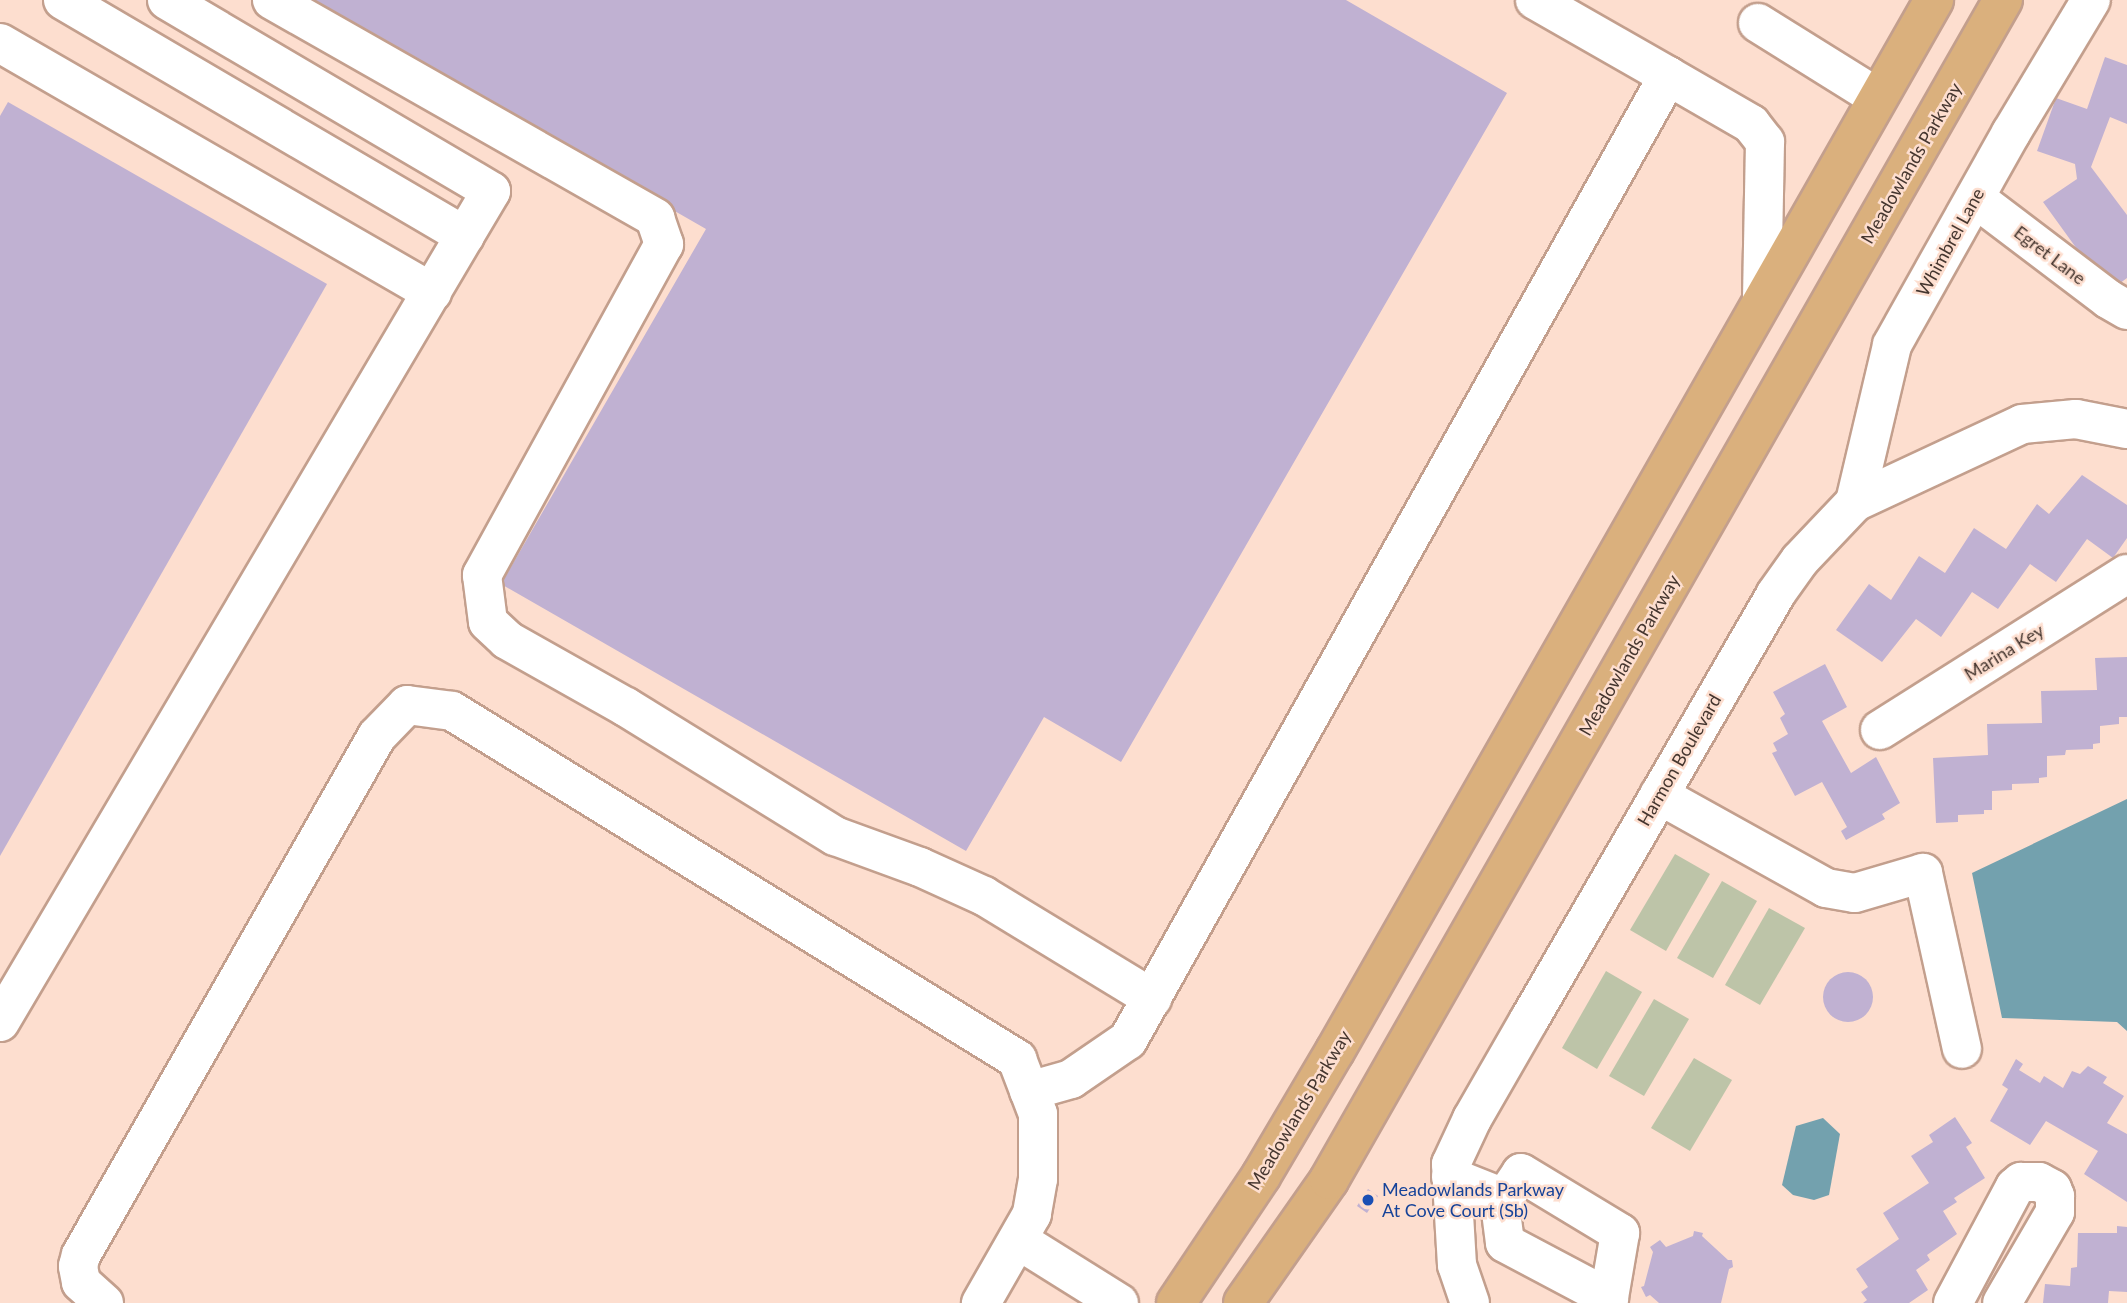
<!DOCTYPE html>
<style>
body{margin:0}
#map{position:relative;width:2127px;height:1303px;overflow:hidden;background:#fddecf;font-family:Lato,sans-serif}
div>[style]{position:absolute}
.green>*{inset:0;background:#bdc4a8}
.water>*{inset:0;background:#73a1ae}
.building>*{inset:0;background:#c0b1d2}
.round{border-radius:50%}
.roads{filter:drop-shadow(2px 0 #c39f8d) drop-shadow(-2px 0 #c39f8d) drop-shadow(0 2px #c39f8d) drop-shadow(0 -2px #c39f8d)}
.minor>*{height:38px;margin:-19px;padding:0 19px;transform-origin:19px;border-radius:19px;background:#fff}
.major>*{height:38px;margin:-19px;padding:0 19px;transform-origin:19px;border-radius:19px;background:#dab07d}
.dots>*{width:19px;height:19px;translate:-50% -50%;box-sizing:border-box;border:4px solid #fddecf;border-radius:50%}
span{translate:-50% -50%;white-space:nowrap;text-align:center;line-height:1.15;-webkit-text-stroke:5px #fddecf;paint-order:stroke}
.street-label{font-size:18px;color:#45362f}
.transit-label{font-size:18px;color:#164399}
.left{translate:0 -50%;text-align:left}
</style>
<div id="map">
<div class="green">
<i style="clip-path:polygon(1675px 854px,1710px 874px,1666px 951px,1630px 930px)"></i>
<i style="clip-path:polygon(1722px 881px,1757px 901px,1713px 978px,1677px 958px)"></i>
<i style="clip-path:polygon(1769px 908px,1805px 928px,1760px 1005px,1725px 985px)"></i>
<i style="clip-path:polygon(1606px 971px,1642px 992px,1597px 1069px,1562px 1048px)"></i>
<i style="clip-path:polygon(1654px 999px,1689px 1019px,1644px 1096px,1609px 1076px)"></i>
<i style="clip-path:polygon(1694px 1058px,1732px 1080px,1690px 1151px,1651px 1128px)"></i>
</div>
<div class="water">
<i style="clip-path:polygon(2127px 799px,2127px 1031px,2117px 1022px,2002px 1018px,1972px 873px)"></i>
<i style="clip-path:polygon(1823px 1118px,1840px 1134px,1829px 1195px,1814px 1200px,1793px 1195px,1782px 1185px,1796px 1126px)"></i>
</div>
<div class="building">
<i style="clip-path:polygon(307px 0,1346px 0,1507px 93px,1121px 762px,1044px 717px,966px 851px,501px 584px,706px 229px)"></i>
<i style="clip-path:polygon(2105px 57px,2127px 65px,2127px 124px,2110px 117px,2091px 167px,2127px 215px,2127px 278px,2108px 292px,2043px 202px,2077px 179px,2075px 164px,2037px 151px,2056px 98px,2087px 109px)"></i>
<i style="clip-path:polygon(8px 102px,327px 284px,0 856px,0 116px)"></i>
<i style="clip-path:polygon(2082px 475px,2127px 505px,2127px 538px,2113px 558px,2087px 539px,2056px 582px,2030px 564px,1998px 609px,1972px 592px,1941px 637px,1916px 619px,1882px 662px,1836px 630px,1869px 584px,1891px 600px,1919px 556px,1945px 573px,1974px 528px,2006px 549px,2037px 504px,2049px 514px)"></i>
<i style="clip-path:polygon(2127px 657px,2127px 717px,2119px 717px,2119px 724px,2100px 726px,2100px 743px,2093px 744px,2093px 749px,2066px 750px,2065px 755px,2047px 756px,2047px 777px,2039px 778px,2039px 783px,2012px 784px,2012px 790px,1992px 791px,1992px 810px,1984px 810px,1984px 814px,1958px 815px,1958px 822px,1936px 823px,1933px 758px,1988px 755px,1987px 724px,2042px 723px,2041px 691px,2097px 690px,2095px 658px)"></i>
<i style="clip-path:polygon(1825px 664px,1847px 707px,1822px 721px,1851px 773px,1876px 757px,1900px 803px,1882px 814px,1885px 819px,1846px 840px,1841px 831px,1847px 827px,1822px 782px,1795px 796px,1772px 753px,1777px 751px,1773px 743px,1788px 734px,1780px 718px,1785px 714px,1773px 692px)"></i>
<i class="round" style="left:1823px;top:972px;width:50px;height:50px"></i>
<i style="clip-path:polygon(2016px 1059px,2023px 1064px,2019px 1070px,2040px 1083px,2044px 1076px,2063px 1088px,2072px 1071px,2080px 1074px,2088px 1066px,2107px 1077px,2103px 1083px,2124px 1096px,2107px 1123px,2127px 1134px,2127px 1202px,2084px 1174px,2098px 1151px,2046px 1121px,2030px 1145px,1990px 1121px,2008px 1089px,2002px 1085px)"></i>
<i style="clip-path:polygon(1955px 1117px,1972px 1143px,1966px 1147px,1985px 1178px,1954px 1198px,1957px 1202px,1943px 1211px,1957px 1234px,1927px 1255px,1930px 1260px,1916px 1270px,1928px 1290px,1909px 1303px,1863px 1303px,1867px 1300px,1861px 1292px,1868px 1287px,1856px 1269px,1899px 1239px,1883px 1213px,1929px 1183px,1911px 1156px,1933px 1142px,1929px 1135px)"></i>
<i style="clip-path:polygon(1368px 1189px,1378px 1196px,1367px 1213px,1357px 1206px)"></i>
<i style="clip-path:polygon(2117px 1226px,2127px 1227px,2127px 1292px,2109px 1291px,2108px 1303px,2043px 1303px,2045px 1284px,2070px 1286px,2071px 1268px,2077px 1267px,2078px 1233px,2117px 1233px)"></i>
<i style="clip-path:polygon(1694px 1231px,1703px 1233px,1702px 1236px,1728px 1260px,1732px 1260px,1733px 1267px,1729px 1269px,1721px 1303px,1659px 1303px,1650px 1295px,1646px 1297px,1641px 1287px,1644px 1286px,1653px 1252px,1650px 1247px,1660px 1240px,1666px 1247px,1693px 1236px)"></i>
</div>
<div class="roads">
<div class="minor">
<i style="left:63px;top:0;width:466px;rotate:30.4deg"></i>
<i style="left:272px;top:0;width:441px;rotate:29.6deg"></i>
<i style="left:655px;top:218px;width:28px;rotate:71deg"></i>
<i style="left:664px;top:244px;width:378px;rotate:118.8deg"></i>
<i style="left:482px;top:575px;width:47px;rotate:82.7deg"></i>
<i style="left:488px;top:622px;width:26px;rotate:43deg"></i>
<i style="left:507px;top:640px;width:137px;rotate:29.4deg"></i>
<i style="left:626px;top:707px;width:246px;rotate:31.7deg"></i>
<i style="left:835px;top:836px;width:90px;rotate:20deg"></i>
<i style="left:920px;top:867px;width:70px;rotate:24.4deg"></i>
<i style="left:984px;top:896px;width:197px;rotate:31.3deg"></i>
<i style="left:1535px;top:0;width:153px;rotate:29.7deg"></i>
<i style="left:1758px;top:23px;width:140px;rotate:31.9deg"></i>
<i style="left:0;top:43px;width:499px;rotate:30deg"></i>
<i style="left:1975px;top:198px;width:167px;rotate:37.2deg"></i>
<i style="left:2108px;top:299px;width:22px;rotate:30deg"></i>
<i style="left:1855px;top:502px;width:161px;rotate:-76.7deg"></i>
<i style="left:1892px;top:345px;width:243px;rotate:-60.7deg"></i>
<i style="left:2011px;top:133px;width:155px;rotate:-59deg"></i>
<i style="left:1880px;top:730px;width:292px;rotate:-32.3deg"></i>
<i style="left:1659px;top:795px;width:191px;rotate:29.1deg"></i>
<i style="left:1826px;top:888px;width:29px;rotate:10deg"></i>
<i style="left:1855px;top:893px;width:71px;rotate:-16.4deg"></i>
<i style="left:1923px;top:873px;width:180px;rotate:77.5deg"></i>
<i style="left:0;top:1022px;width:965px;rotate:-59.42deg"></i>
<i style="left:491px;top:191px;width:376px;rotate:-149.5deg"></i>
<i style="left:1029px;top:1091px;width:44px;rotate:-15.9deg"></i>
<i style="left:1071px;top:1079px;width:69px;rotate:-34.4deg"></i>
<i style="left:1128px;top:1040px;width:1105px;rotate:-60.74deg"></i>
<i style="left:1668px;top:76px;width:96px;rotate:30deg"></i>
<i style="left:1751px;top:124px;width:23px;rotate:52deg"></i>
<i style="left:1765px;top:142px;width:157px;rotate:91.1deg"></i>
<i style="left:1451px;top:1177px;width:52px;rotate:21.6deg"></i>
<i style="left:1499px;top:1196px;width:8px;rotate:-14deg"></i>
<i style="left:1507px;top:1194px;width:25px;rotate:-56deg"></i>
<i style="left:1521px;top:1173px;width:116px;rotate:31.2deg"></i>
<i style="left:1620px;top:1233px;width:71px;rotate:99.7deg"></i>
<i style="left:1499px;top:1196px;width:47px;rotate:82.7deg"></i>
<i style="left:1505px;top:1243px;width:118px;rotate:27.9deg"></i>
<i style="left:1018px;top:1240px;width:119px;rotate:32deg"></i>
<i style="left:104px;top:1303px;width:31px;rotate:-138deg"></i>
<i style="left:81px;top:1282px;width:16px;rotate:-101deg"></i>
<i style="left:78px;top:1266px;width:11px;rotate:-75deg"></i>
<i style="left:81px;top:1255px;width:597px;rotate:-60.3deg"></i>
<i style="left:377px;top:736px;width:43px;rotate:-45.9deg"></i>
<i style="left:407px;top:705px;width:45px;rotate:7.6deg"></i>
<i style="left:452px;top:711px;width:664px;rotate:31.63deg"></i>
<i style="left:1017px;top:1059px;width:59px;rotate:69.1deg"></i>
<i style="left:1038px;top:1114px;width:65px;rotate:90deg"></i>
<i style="left:1038px;top:1179px;width:36px;rotate:100deg"></i>
<i style="left:1032px;top:1214px;width:103px;rotate:119.8deg"></i>
<i style="left:1470px;top:1303px;width:40px;rotate:-108.9deg"></i>
<i style="left:1457px;top:1265px;width:101px;rotate:-93.4deg"></i>
<i style="left:1451px;top:1164px;width:50px;rotate:-65deg"></i>
<i style="left:1472px;top:1119px;width:114px;rotate:-60.1deg"></i>
<i style="left:1529px;top:1020px;width:491px;rotate:-59.9deg"></i>
<i style="left:1775px;top:595px;width:43px;rotate:-54.5deg"></i>
<i style="left:1800px;top:560px;width:80px;rotate:-46.5deg"></i>
<i style="left:1855px;top:502px;width:184px;rotate:-25deg"></i>
<i style="left:2022px;top:424px;width:54px;rotate:-5.3deg"></i>
<i style="left:2076px;top:419px;width:52px;rotate:11.1deg"></i>
<i style="left:1953px;top:1303px;width:132px;rotate:-61.9deg"></i>
<i style="left:2015px;top:1187px;width:8px;rotate:-40deg"></i>
<i style="left:2021px;top:1182px;width:18px"></i>
<i style="left:2039px;top:1182px;width:15px;rotate:28deg"></i>
<i style="left:2052px;top:1189px;width:8px;rotate:67deg"></i>
<i style="left:2055px;top:1196px;width:16px;rotate:90deg"></i>
<i style="left:2055px;top:1212px;width:105px;rotate:120.2deg"></i>
</div>
<div class="major">
<i style="left:1176px;top:1303px;width:153px;rotate:-56.2deg"></i>
<i style="left:1261px;top:1176px;width:145px;rotate:-59.4deg"></i>
<i style="left:1335px;top:1051px;width:1210px;rotate:-60.32deg"></i>
<i style="left:1243px;top:1303px;width:150px;rotate:-55deg"></i>
<i style="left:1329px;top:1180px;width:1359px;rotate:-60.27deg"></i>
</div>
</div>
<div class="dots">
<i style="left:1368px;top:1200px;background:#1a4fb4"></i>
</div>
<div class="street-label">
<span style="left:1911px;top:163px;rotate:-60deg">Meadowlands Parkway</span>
<span style="left:1950px;top:242px;rotate:-61deg">Whimbrel Lane</span>
<span style="left:2050px;top:255px;rotate:37deg">Egret Lane</span>
<span style="left:2004px;top:652px;rotate:-32deg">Marina Key</span>
<span style="left:1629px;top:655px;rotate:-60deg">Meadowlands Parkway</span>
<span style="left:1679px;top:760px;rotate:-60deg">Harmon Boulevard</span>
<span style="left:1299px;top:1110px;rotate:-59deg">Meadowlands Parkway</span>
</div>
<div class="transit-label">
<span class="left" style="left:1382px;top:1200px">Meadowlands Parkway<br>At Cove Court (Sb)</span>
</div>
</div>
